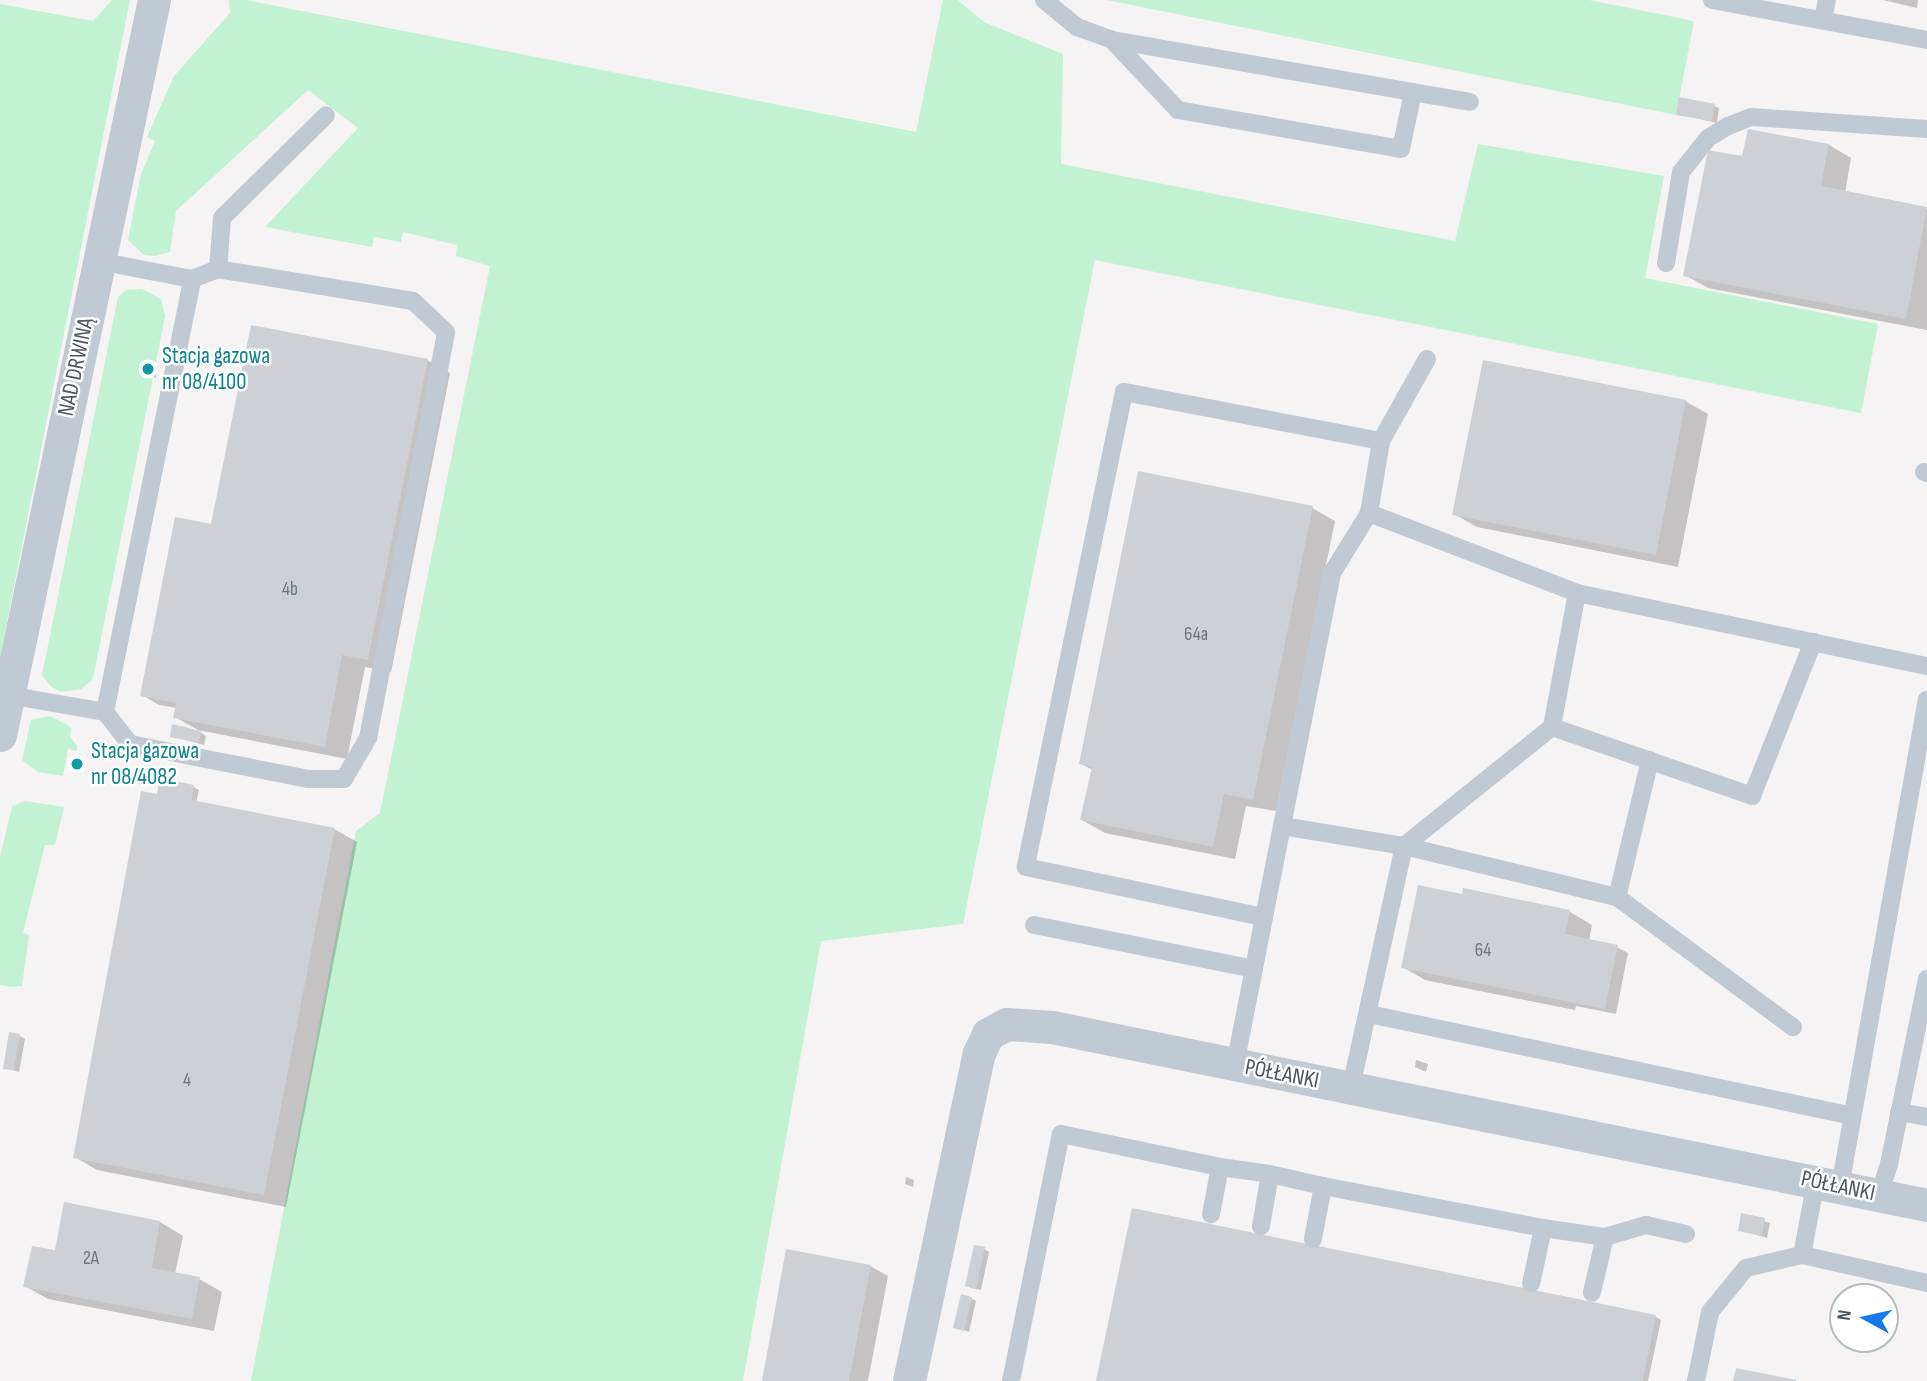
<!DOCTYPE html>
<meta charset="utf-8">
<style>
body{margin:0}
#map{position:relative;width:1927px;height:1381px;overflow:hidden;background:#f5f3f3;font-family:"Sofia Sans Condensed",sans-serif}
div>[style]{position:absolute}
.green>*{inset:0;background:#c2f2d3}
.shadow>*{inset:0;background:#0003}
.building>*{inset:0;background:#cdd0d5}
.lane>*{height:18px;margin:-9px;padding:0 9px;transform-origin:9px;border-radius:9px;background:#c1cad2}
.street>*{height:33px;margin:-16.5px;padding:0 16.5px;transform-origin:16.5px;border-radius:16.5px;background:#c1cad2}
.dots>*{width:19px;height:19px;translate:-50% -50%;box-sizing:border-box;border:4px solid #fff;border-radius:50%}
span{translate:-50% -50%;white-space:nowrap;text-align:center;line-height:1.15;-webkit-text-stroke:5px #fff;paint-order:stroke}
.number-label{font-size:19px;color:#6b757e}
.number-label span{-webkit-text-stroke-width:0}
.culture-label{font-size:23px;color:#0d838f}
.left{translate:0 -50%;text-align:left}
.street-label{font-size:23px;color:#4a5761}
.north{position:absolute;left:1829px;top:1283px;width:70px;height:70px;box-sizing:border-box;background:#fff;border:2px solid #b7bcc0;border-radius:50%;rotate:278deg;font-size:19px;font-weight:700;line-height:28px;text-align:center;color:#4a5761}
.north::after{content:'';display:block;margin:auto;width:24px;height:32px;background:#1779eb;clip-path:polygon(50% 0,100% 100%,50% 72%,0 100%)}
</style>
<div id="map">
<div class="green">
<i style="clip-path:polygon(112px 0,130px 0,0 657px,0 4px,93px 21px)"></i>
<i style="clip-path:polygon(229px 0,247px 0,916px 132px,943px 0,958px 0,984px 22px,1063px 54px,1061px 164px,1455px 241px,1478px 144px,1664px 176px,1645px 278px,1878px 324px,1861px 413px,1095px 260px,963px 924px,821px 941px,743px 1381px,251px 1381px,356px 831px,380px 813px,490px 266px,456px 256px,457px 245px,403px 232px,401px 242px,374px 237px,372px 247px,265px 227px,358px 128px,308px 90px,176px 211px,170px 252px,155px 256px,144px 255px,128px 240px,141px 174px,155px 141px,147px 137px,174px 76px,230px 13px)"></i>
<i style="clip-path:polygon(1107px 0,1589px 0,1694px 21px,1676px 115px)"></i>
<i style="clip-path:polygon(142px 289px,161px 299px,165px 316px,93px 679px,81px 689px,61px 692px,51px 687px,42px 675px,118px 297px,126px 290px)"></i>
<i style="clip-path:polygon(50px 716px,71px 727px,70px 736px,77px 746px,77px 751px,68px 749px,63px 776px,38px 772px,22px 760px,31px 720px)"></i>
<i style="clip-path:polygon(25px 801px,64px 807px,55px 845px,45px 845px,23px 933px,29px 935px,22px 986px,12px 987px,0 985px,0 857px,12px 806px)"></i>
</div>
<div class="shadow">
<i style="clip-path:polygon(1883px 0,1918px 0,1917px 8px)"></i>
<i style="clip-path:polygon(1714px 106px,1719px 108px,1717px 123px,1678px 114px)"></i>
<i style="clip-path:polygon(1750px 131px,1829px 145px,1851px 158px,1845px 193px,1927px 209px,1927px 330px,1708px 288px,1685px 275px,1743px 158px)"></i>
<i style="clip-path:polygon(427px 360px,450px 373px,391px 672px,365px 667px,347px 759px,198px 730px,175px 717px,177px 708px,159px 705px,142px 695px,210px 526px)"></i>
<i style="clip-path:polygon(147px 365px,157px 368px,156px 378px,145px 374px)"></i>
<i style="clip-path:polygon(1685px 401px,1708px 414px,1678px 567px,1477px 527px,1454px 514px)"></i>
<i style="clip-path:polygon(1312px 508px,1335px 521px,1276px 811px,1246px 806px,1235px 859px,1105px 833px,1082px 820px,1093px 770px,1081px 764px)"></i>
<i style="clip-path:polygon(200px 732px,206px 736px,204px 745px,172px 736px)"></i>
<i style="clip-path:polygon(194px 787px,199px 790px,196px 803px,334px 829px,357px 842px,286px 1207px,97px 1170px,75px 1157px,165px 797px)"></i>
<i style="clip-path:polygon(1465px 890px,1570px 912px,1592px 925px,1589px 941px,1617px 947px,1628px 953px,1616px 1014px,1576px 1006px,1575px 1010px,1425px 980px,1403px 967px,1463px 896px)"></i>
<i style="clip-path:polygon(20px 1036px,25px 1039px,19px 1072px,5px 1068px)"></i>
<i style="clip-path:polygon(1416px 1060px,1428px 1064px,1426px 1072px,1415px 1067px)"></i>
<i style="clip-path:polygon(906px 1177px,914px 1180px,913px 1187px,905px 1184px)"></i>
<i style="clip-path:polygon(65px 1204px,160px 1222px,183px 1236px,175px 1274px,199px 1279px,222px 1292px,214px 1331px,48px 1299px,25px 1286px,56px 1252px)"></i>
<i style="clip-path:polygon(1133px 1210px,1656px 1317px,1661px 1320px,1648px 1381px,1098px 1381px)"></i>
<i style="clip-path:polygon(1742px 1215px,1770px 1223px,1767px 1238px,1740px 1230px)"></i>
<i style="clip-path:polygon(984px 1249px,989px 1252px,981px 1290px,971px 1288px,967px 1286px)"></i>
<i style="clip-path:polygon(870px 1266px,888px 1276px,868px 1381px,763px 1381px)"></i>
<i style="clip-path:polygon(971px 1298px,976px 1301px,969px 1332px,955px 1327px)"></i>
</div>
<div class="building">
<i style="clip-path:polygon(1679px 97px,1715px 104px,1712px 121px,1676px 115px)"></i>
<i style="clip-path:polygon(1748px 129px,1829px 144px,1821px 186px,1927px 207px,1906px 319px,1683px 276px,1708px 150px,1742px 156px)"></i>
<i style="clip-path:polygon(251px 325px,428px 359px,368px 660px,342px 655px,325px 747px,173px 718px,176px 703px,140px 696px,175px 517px,211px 524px)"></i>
<i style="clip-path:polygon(1483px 360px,1686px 400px,1656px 555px,1452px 515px)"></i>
<i style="clip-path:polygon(1138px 471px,1313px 506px,1253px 800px,1224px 794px,1213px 847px,1080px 820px,1092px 767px,1079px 764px)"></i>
<i style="clip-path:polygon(172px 724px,201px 731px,199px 743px,170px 737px)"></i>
<i style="clip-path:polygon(175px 781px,194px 785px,192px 800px,335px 828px,264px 1195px,73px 1158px,141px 791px,157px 794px,159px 783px,174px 786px)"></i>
<i style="clip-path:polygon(1418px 885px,1462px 894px,1463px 888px,1570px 910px,1565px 934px,1618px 945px,1605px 1009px,1401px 968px)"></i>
<i style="clip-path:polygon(9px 1032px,20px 1034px,14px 1070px,3px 1069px)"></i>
<i style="clip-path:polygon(64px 1202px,160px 1221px,152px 1268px,200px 1277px,192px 1319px,23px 1287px,32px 1246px,55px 1250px)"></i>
<i style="clip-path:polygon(1132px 1208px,1656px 1315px,1643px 1381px,1096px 1381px)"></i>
<i style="clip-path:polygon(1741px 1213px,1765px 1218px,1762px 1236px,1738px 1231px)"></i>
<i style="clip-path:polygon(974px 1245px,985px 1247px,976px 1289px,965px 1286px)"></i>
<i style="clip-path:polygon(786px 1249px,871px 1265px,849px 1381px,762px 1381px)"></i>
<i style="clip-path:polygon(961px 1294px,972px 1297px,964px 1331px,953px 1328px)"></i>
<i style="clip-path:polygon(1736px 1368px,1796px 1380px,1796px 1381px,1733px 1381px)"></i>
</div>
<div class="lane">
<i style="left:1044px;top:0;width:43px;rotate:39.3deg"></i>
<i style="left:1077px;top:27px;width:37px;rotate:20deg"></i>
<i style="left:1112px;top:40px;width:363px;rotate:9.8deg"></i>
<i style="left:1712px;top:0;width:219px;rotate:10.5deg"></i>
<i style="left:1823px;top:20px;width:20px;rotate:-79deg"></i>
<i style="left:1112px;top:40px;width:96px;rotate:46.7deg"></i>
<i style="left:1178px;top:110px;width:226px;rotate:9.9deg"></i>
<i style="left:1401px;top:149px;width:58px;rotate:-78.1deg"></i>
<i style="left:1666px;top:263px;width:92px;rotate:-80.6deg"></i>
<i style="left:1681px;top:172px;width:43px;rotate:-51.5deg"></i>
<i style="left:1708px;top:138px;width:23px;rotate:-31deg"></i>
<i style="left:1728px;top:126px;width:26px;rotate:-21deg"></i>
<i style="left:1752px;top:117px;width:175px;rotate:3.9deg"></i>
<i style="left:218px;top:269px;width:51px;rotate:-85.5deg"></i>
<i style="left:222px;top:218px;width:146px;rotate:-44.7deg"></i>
<i style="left:1381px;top:441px;width:94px;rotate:-60.7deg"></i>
<i style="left:1924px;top:472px;width:3px;rotate:18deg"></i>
<i style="left:1369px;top:513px;width:223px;rotate:21deg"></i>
<i style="left:1577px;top:593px;width:136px;rotate:100.6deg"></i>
<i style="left:1552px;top:727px;width:190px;rotate:141.2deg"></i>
<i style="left:1404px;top:846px;width:219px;rotate:13.5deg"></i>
<i style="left:1577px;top:593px;width:358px;rotate:11.8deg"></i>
<i style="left:8px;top:695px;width:98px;rotate:9.9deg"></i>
<i style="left:105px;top:712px;width:41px;rotate:52deg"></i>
<i style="left:130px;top:744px;width:181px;rotate:11.1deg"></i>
<i style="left:308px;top:779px;width:36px"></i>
<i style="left:344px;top:779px;width:48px;rotate:-59.7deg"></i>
<i style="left:368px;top:738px;width:413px;rotate:-79.1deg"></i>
<i style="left:446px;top:332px;width:45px;rotate:-136.8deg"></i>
<i style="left:413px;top:301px;width:198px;rotate:-170.7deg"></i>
<i style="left:218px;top:269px;width:28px;rotate:159deg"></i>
<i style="left:192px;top:279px;width:96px;rotate:-169.2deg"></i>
<i style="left:105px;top:712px;width:442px;rotate:-78.6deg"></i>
<i style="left:1552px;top:727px;width:212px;rotate:19deg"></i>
<i style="left:1752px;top:796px;width:166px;rotate:-68.4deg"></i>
<i style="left:1650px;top:760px;width:141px;rotate:103.5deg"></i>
<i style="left:1617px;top:897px;width:219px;rotate:36.5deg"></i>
<i style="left:1282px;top:826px;width:124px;rotate:9.3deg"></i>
<i style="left:1404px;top:846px;width:247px;rotate:102.4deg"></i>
<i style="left:1034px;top:925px;width:224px;rotate:11.3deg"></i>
<i style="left:1369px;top:1014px;width:494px;rotate:11.9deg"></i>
<i style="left:1235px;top:1065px;width:151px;rotate:-78.9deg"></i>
<i style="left:1264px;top:917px;width:351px;rotate:-78.8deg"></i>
<i style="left:1332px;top:573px;width:70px;rotate:-58.3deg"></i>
<i style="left:1369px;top:513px;width:73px;rotate:-80.5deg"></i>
<i style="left:1381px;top:441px;width:262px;rotate:-169.2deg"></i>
<i style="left:1124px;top:392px;width:485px;rotate:101.7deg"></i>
<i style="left:1026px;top:867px;width:243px;rotate:11.9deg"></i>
<i style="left:1899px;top:1112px;width:28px;rotate:10deg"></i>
<i style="left:1220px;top:1167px;width:50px;rotate:8deg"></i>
<i style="left:1270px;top:1174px;width:53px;rotate:99.8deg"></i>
<i style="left:1270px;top:1174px;width:54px;rotate:12.8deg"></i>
<i style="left:1323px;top:1186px;width:54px;rotate:100.7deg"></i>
<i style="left:1816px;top:1181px;width:75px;rotate:100.7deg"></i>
<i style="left:1802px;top:1255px;width:128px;rotate:12.6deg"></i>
<i style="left:1323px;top:1186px;width:224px;rotate:10.8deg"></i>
<i style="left:1543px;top:1228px;width:57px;rotate:102.1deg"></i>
<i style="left:1840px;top:1187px;width:495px;rotate:-79.9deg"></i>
<i style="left:1879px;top:1195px;width:33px;rotate:-72deg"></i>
<i style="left:1889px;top:1164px;width:189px;rotate:-78.4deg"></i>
<i style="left:1543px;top:1228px;width:63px;rotate:8.3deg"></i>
<i style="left:1605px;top:1237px;width:57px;rotate:103.3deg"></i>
<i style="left:1605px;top:1237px;width:43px;rotate:-16.3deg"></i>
<i style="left:1646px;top:1225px;width:41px;rotate:12.7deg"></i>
<i style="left:1011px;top:1381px;width:252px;rotate:-78.6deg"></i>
<i style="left:1061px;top:1134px;width:162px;rotate:11.7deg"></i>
<i style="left:1220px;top:1167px;width:48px;rotate:100.8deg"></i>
<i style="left:1696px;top:1381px;width:70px;rotate:-78.5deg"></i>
<i style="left:1710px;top:1312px;width:57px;rotate:-50.7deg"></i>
<i style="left:1746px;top:1268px;width:57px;rotate:-13.1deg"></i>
</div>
<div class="street">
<i style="left:0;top:735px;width:751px;rotate:-78.17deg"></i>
<i style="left:909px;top:1381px;width:335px;rotate:-78deg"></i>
<i style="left:979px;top:1053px;width:21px;rotate:-65deg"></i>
<i style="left:988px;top:1034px;width:21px;rotate:-28deg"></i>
<i style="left:1007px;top:1024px;width:45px;rotate:3.8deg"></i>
<i style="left:1052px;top:1027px;width:893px;rotate:11.5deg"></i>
</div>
<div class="dots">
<i style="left:148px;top:369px;background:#0f9aa8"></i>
<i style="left:77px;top:764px;background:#0f9aa8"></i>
</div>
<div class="number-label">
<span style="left:290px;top:590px">4b</span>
<span style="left:1196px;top:635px">64a</span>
<span style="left:1483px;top:951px">64</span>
<span style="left:187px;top:1081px">4</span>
<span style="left:91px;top:1259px">2A</span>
</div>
<div class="culture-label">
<span class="left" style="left:162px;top:369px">Stacja gazowa<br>nr 08/4100</span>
<span class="left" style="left:91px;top:764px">Stacja gazowa<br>nr 08/4082</span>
</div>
<div class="street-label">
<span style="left:76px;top:367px;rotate:-78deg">NAD DRWINĄ</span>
<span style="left:1282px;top:1074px;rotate:11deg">PÓŁŁANKI</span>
<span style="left:1838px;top:1186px;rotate:12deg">PÓŁŁANKI</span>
</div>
<div class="north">N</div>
</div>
